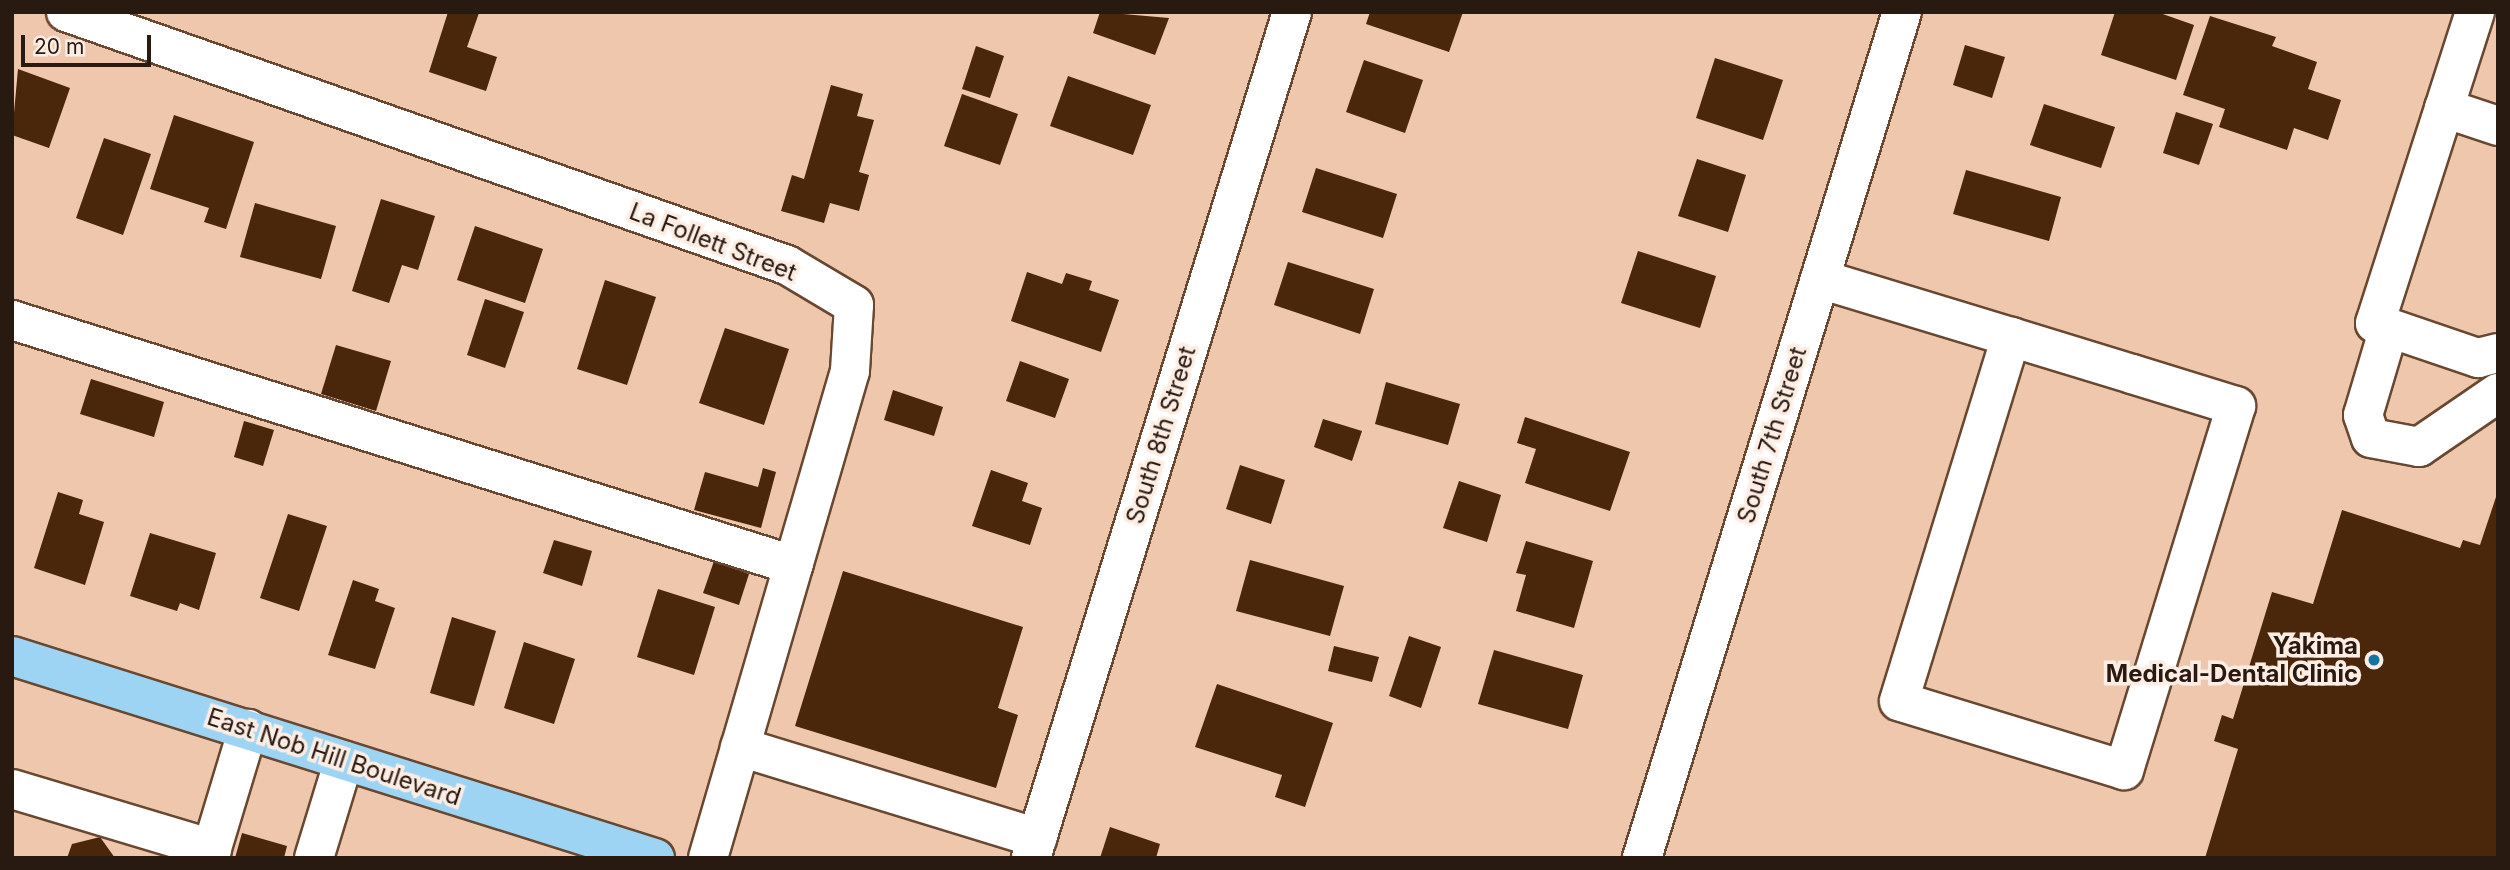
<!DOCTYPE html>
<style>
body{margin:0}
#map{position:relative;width:2510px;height:870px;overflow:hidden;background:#eec7ad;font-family:Inter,sans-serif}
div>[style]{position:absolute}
.building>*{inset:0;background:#4a270a}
.roads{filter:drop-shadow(2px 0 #684831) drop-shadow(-2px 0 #684831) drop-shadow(0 2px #684831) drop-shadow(0 -2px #684831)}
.minor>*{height:38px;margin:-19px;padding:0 19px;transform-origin:19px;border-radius:19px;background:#fff}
.major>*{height:38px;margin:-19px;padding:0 19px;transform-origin:19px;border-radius:19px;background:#9dd4f3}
.dots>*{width:19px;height:19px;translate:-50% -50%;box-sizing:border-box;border:4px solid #fdede3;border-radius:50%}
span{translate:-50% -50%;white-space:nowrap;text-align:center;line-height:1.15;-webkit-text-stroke:7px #fdede3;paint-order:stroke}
.street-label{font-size:24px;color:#281a11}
.poi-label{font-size:24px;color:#281a11;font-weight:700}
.right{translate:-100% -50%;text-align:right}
.frame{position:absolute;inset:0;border:14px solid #281a11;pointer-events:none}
.scale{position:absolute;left:21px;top:35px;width:130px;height:32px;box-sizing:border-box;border:4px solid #281a11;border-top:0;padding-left:9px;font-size:21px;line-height:24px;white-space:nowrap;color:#281a11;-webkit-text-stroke:5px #fdede3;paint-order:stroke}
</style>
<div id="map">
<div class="building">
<i style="clip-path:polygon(448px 12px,479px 13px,467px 47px,497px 57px,486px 91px,429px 72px)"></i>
<i style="clip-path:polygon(1100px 12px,1169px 18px,1155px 55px,1093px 33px)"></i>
<i style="clip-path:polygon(1370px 12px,1463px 12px,1449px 52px,1366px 24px)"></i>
<i style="clip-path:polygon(2115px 12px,2157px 12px,2194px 25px,2176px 80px,2101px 55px)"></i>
<i style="clip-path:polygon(2210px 16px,2276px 37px,2272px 46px,2317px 62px,2308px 89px,2341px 100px,2328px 140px,2294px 128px,2287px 150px,2219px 127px,2225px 109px,2183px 95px)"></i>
<i style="clip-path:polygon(1965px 45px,2005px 57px,1992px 98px,1953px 85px)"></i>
<i style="clip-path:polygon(976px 46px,1004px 56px,990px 98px,962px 89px)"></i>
<i style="clip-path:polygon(1715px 58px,1783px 80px,1763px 140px,1696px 118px)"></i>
<i style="clip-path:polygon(1364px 60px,1423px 80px,1405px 133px,1346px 112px)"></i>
<i style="clip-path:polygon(18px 69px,70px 88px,49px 148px,12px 135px)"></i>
<i style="clip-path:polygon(1068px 76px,1151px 105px,1133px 155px,1050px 126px)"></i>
<i style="clip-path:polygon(831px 85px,863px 94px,857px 116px,874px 120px,859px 172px,869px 175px,859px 211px,830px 203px,824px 223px,781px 211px,792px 175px,804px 179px)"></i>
<i style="clip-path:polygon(962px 94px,1018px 114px,1000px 165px,944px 146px)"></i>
<i style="clip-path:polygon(2044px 104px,2115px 127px,2101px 168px,2030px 145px)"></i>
<i style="clip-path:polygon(2176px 112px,2213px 124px,2199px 165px,2163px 153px)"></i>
<i style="clip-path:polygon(174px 115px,254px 142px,226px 229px,204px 222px,209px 208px,150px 189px)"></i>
<i style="clip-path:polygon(104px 138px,151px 154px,123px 235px,76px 218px)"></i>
<i style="clip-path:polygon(1697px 159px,1746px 175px,1728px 232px,1678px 216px)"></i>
<i style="clip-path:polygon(1316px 168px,1397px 194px,1383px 238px,1302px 212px)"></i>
<i style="clip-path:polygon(1966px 170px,2061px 197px,2049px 241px,1953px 214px)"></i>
<i style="clip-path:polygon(381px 199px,435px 216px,418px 270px,402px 265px,389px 303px,352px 291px)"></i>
<i style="clip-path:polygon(255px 203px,336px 226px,321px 279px,240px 257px)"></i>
<i style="clip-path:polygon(475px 226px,543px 249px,525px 303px,457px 280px)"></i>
<i style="clip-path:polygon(1638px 251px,1716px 276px,1700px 328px,1621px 303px)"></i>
<i style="clip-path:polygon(1288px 262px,1374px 289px,1360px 334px,1274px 305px)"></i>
<i style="clip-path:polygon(1027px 272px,1062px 284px,1066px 273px,1092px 281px,1089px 290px,1119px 300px,1101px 352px,1011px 321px)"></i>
<i style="clip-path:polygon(605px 280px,656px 297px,627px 385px,577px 369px)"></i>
<i style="clip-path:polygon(485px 299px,524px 312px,505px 368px,467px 355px)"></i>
<i style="clip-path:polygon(725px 328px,789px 349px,764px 425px,699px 403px)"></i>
<i style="clip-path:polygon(336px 345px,391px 361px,376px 411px,321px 394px)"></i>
<i style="clip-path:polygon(1020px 361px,1069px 379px,1055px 418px,1006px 401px)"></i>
<i style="clip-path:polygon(91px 379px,164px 402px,154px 437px,80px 414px)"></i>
<i style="clip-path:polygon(1386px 382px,1460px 404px,1448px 445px,1375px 424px)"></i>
<i style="clip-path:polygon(893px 390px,943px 407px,934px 436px,884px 420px)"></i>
<i style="clip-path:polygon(1525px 417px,1630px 452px,1610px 511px,1525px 483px,1536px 449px,1517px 443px)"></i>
<i style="clip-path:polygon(1323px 419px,1362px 431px,1352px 461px,1314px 447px)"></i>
<i style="clip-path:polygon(244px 421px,274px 430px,263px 466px,234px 457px)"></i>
<i style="clip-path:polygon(1240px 465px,1285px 480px,1271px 524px,1226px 509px)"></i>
<i style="clip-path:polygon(763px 468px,776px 472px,761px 528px,694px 510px,705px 472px,758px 487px)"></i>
<i style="clip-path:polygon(991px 470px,1028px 483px,1022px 501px,1042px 508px,1030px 545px,972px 526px)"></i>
<i style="clip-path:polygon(1459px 481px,1501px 495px,1487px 542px,1443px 528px)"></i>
<i style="clip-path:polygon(2498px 491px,2496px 858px,2205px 858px,2238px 749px,2214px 741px,2222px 715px,2233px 719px,2272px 592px,2313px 604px,2342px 510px,2460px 548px,2463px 540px,2480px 545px)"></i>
<i style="clip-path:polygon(58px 492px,83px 500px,79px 514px,104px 522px,85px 585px,34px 568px)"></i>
<i style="clip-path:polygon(288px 514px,327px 526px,299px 611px,260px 598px)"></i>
<i style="clip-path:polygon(150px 533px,216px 553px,199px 610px,180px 603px,177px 611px,130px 596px)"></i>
<i style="clip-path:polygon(554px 540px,592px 551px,582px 586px,543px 573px)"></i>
<i style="clip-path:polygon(1526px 541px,1593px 561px,1574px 628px,1516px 611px,1526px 575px,1516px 573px)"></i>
<i style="clip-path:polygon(1250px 560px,1344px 586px,1330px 636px,1236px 611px)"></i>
<i style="clip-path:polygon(714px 561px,749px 574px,739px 605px,703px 593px)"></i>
<i style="clip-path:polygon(843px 571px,1023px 627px,998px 708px,1018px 715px,996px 788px,795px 726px)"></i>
<i style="clip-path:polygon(353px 580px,379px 589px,375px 601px,395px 608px,375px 669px,328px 655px)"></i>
<i style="clip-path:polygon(658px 589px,715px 607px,694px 675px,637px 657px)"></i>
<i style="clip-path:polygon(452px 617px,496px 631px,474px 706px,430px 693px)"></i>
<i style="clip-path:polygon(1409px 636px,1441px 647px,1421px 708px,1389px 696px)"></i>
<i style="clip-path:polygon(524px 642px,575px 659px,554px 724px,504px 708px)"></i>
<i style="clip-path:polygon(1334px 646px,1379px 657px,1372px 682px,1328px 671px)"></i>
<i style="clip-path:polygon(1494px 650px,1583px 675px,1568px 729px,1478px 704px)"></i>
<i style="clip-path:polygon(1217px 684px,1333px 723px,1305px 807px,1275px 797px,1282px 775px,1195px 747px)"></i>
<i style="clip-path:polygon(1110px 827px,1160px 844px,1156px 858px,1100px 858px)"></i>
<i style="clip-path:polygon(242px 833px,287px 846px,284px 858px,235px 858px)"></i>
<i style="clip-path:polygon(100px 837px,115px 858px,67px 858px,72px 844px)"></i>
</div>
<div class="roads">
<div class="minor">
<i style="left:66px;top:12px;width:764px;rotate:19.34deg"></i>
<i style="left:787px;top:265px;width:78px;rotate:30.8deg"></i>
<i style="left:854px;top:305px;width:66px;rotate:93.5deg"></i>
<i style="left:850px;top:371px;width:507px;rotate:106.26deg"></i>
<i style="left:2475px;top:12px;width:327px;rotate:107.8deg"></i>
<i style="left:2375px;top:323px;width:109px;rotate:18.8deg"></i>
<i style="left:2478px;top:358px;width:21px;rotate:-14deg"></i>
<i style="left:2444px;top:108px;width:57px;rotate:18.4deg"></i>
<i style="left:1820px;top:279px;width:200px;rotate:16.9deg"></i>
<i style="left:2011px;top:337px;width:127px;rotate:17deg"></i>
<i style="left:2132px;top:374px;width:109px;rotate:17.1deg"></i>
<i style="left:2236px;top:406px;width:381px;rotate:107.1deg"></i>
<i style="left:2124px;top:770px;width:235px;rotate:-163deg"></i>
<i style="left:1899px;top:701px;width:381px;rotate:-72.9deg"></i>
<i style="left:12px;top:320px;width:819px;rotate:17.42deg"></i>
<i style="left:2389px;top:328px;width:91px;rotate:106.6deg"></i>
<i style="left:2363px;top:415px;width:24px;rotate:71deg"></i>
<i style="left:2371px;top:438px;width:49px;rotate:10.6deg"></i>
<i style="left:2419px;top:447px;width:96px;rotate:-34.4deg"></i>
<i style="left:740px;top:747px;width:311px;rotate:17deg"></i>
<i style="left:12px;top:789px;width:209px;rotate:16.7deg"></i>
<i style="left:209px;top:858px;width:135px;rotate:-73.2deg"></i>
<i style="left:314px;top:858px;width:102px;rotate:-73deg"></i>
<i style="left:1031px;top:858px;width:885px;rotate:-72.85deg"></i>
<i style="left:1642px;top:858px;width:885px;rotate:-72.92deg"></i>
</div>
<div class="major">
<i style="left:12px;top:656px;width:674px;rotate:17.44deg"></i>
</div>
</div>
<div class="dots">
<i style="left:2374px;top:660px;background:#1374a1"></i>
</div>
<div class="street-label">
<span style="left:713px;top:242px;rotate:21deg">La Follett Street</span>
<span style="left:1161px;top:435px;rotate:-73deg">South 8th Street</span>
<span style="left:1772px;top:435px;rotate:-73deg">South 7th Street</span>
<span style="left:334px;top:757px;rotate:18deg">East Nob Hill Boulevard</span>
</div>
<div class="poi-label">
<span class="right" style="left:2358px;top:660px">Yakima<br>Medical-Dental Clinic</span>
</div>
<div class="frame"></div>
<div class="scale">20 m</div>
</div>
